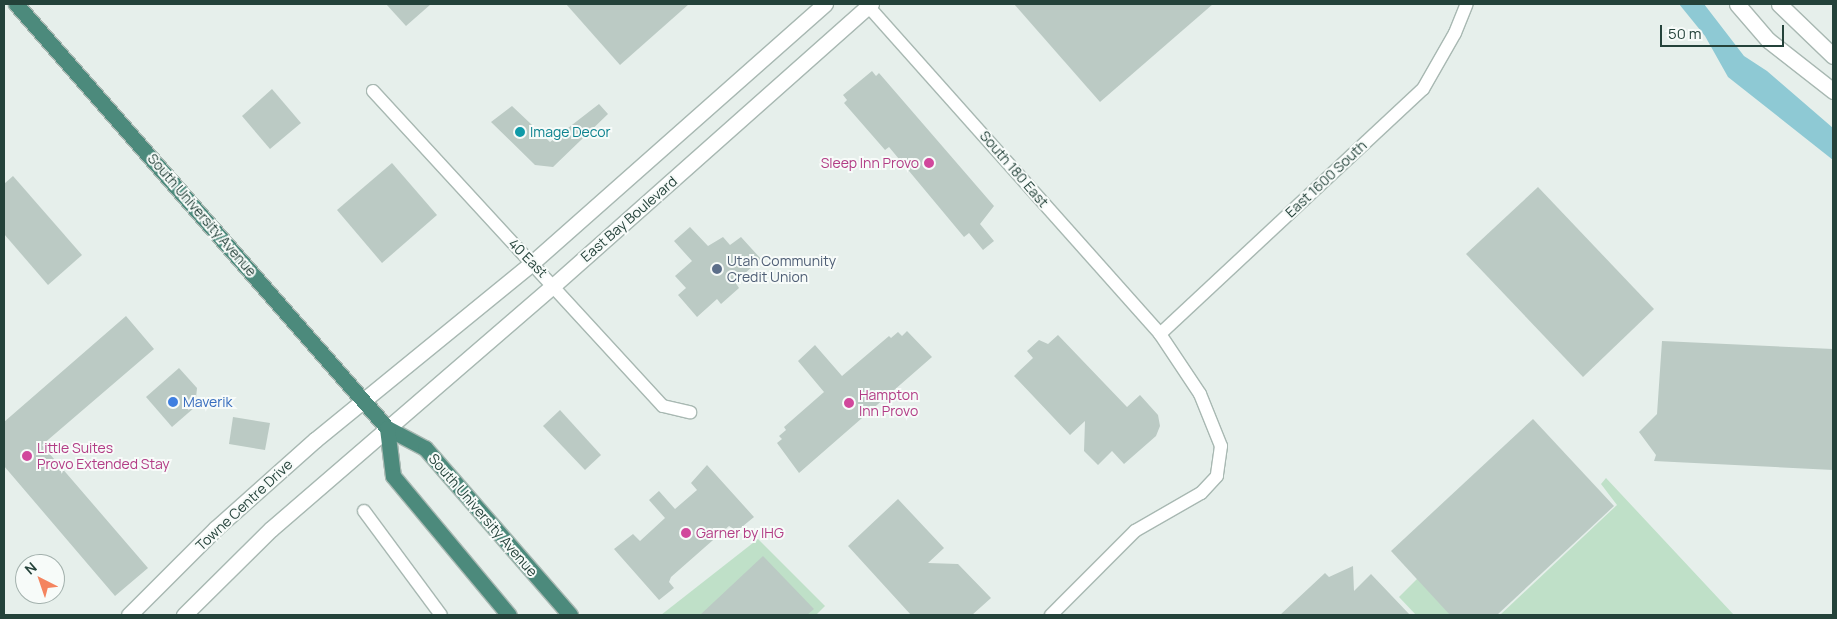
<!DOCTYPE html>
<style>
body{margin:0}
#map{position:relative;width:1837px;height:619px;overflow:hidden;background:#e6efeb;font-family:Manrope,sans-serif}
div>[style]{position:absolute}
.green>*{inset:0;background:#bfe0c8}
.water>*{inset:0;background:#8ec9d4}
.building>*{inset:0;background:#bbcac4}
.roads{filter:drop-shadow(1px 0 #a8b8b2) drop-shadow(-1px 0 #a8b8b2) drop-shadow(0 1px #a8b8b2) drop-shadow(0 -1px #a8b8b2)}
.minor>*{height:12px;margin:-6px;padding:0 6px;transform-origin:6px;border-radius:6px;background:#fff}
.tertiary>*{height:15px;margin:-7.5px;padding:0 7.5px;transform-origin:7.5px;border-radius:7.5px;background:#fff}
.trunk>*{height:15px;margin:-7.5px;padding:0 7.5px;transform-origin:7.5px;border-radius:7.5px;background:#4c8a7c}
.dots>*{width:14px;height:14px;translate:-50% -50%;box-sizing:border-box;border:2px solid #f7fbf9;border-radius:50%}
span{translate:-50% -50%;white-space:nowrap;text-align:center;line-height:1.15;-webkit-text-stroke:4px #f7fbf9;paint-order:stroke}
.culture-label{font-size:14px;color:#0d838f}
.left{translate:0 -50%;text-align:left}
.hotel-label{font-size:14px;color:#b23c85}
.right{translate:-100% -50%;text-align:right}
.street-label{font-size:14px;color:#24423a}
.service-label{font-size:14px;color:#4e5e75}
.shop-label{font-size:14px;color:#366cbe}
.frame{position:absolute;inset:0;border:5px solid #24423a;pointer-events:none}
.north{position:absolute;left:15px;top:554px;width:50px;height:50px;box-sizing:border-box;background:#f7fbf9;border:1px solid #a3b1ad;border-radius:50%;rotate:319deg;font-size:14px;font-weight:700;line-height:20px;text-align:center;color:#24423a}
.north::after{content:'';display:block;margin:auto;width:18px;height:22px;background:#f4845f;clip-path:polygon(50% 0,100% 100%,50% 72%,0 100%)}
.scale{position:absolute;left:1660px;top:25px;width:124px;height:22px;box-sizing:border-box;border:2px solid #24423a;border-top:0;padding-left:6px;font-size:15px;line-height:18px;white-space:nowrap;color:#24423a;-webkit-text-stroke:4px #f7fbf9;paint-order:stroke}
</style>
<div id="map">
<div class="green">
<i style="clip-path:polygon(1606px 478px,1734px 615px,1500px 615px,1617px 505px,1601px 484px)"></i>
<i style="clip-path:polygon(758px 539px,825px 606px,816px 615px,661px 615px)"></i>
<i style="clip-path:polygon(1420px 576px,1457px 615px,1416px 615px,1399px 597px)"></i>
</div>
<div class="water">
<i style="clip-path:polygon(1679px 4px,1704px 4px,1744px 56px,1767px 71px,1833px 128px,1833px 160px,1728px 77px,1705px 36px)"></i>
</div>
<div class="building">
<i style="clip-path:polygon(386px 4px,431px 4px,406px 26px)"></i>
<i style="clip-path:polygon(566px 4px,689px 4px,620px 65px)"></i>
<i style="clip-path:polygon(1014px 4px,1213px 4px,1100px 102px)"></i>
<i style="clip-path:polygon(872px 71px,876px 76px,879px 73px,994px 206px,980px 224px,994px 241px,983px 250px,969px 233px,964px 237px,889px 147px,885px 150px,844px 103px,847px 100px,843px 95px)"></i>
<i style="clip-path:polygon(272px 89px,301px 123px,270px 149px,242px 116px)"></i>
<i style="clip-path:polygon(599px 104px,608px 114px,553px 167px,535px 165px,491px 122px,512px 106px,550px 142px)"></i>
<i style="clip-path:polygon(392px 163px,437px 215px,382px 263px,337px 210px)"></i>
<i style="clip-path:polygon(13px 176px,82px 255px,48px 285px,4px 234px,4px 184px)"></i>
<i style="clip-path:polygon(1538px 187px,1654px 309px,1583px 377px,1466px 254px)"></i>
<i style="clip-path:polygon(690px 227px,708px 246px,723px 237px,730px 245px,741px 237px,761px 259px,735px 282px,739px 288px,721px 304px,717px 299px,697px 317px,678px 295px,686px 288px,675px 276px,692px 261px,674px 241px)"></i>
<i style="clip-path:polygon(126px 316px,154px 349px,42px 445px,148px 568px,115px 596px,4px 466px,4px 422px)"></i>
<i style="clip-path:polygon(907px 331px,932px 357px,799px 473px,777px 443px,782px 439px,779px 436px,786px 430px,784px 427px,824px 392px,798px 361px,815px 345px,842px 376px,889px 336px,891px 338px,898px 332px,902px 336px)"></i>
<i style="clip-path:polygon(1058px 335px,1127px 407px,1140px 395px,1158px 415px,1160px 426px,1156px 436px,1124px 464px,1112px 451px,1098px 465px,1084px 451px,1085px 421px,1070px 435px,1014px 376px,1033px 358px,1027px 351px,1039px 340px,1048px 344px)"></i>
<i style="clip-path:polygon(1662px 341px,1833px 349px,1833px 470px,1654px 461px,1656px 455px,1639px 432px,1657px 414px)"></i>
<i style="clip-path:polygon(179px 368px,197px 388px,195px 407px,172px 427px,146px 397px)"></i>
<i style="clip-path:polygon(560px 410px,601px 455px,585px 470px,543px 426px)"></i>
<i style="clip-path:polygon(233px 417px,270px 423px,265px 450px,229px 444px)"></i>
<i style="clip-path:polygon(1533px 419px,1614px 506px,1497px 615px,1450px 615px,1391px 551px)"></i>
<i style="clip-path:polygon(707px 465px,754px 517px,737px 531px,729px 526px,671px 577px,669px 582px,674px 588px,659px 600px,614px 549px,633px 534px,640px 541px,665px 518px,649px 500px,659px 491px,675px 509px,697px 490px,691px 483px)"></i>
<i style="clip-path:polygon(898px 499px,944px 548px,928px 563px,958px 564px,991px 598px,972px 615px,911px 615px,848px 546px)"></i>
<i style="clip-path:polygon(763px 556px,814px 609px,807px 615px,700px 615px)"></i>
<i style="clip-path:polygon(1353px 566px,1354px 591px,1371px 574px,1410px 615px,1280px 615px,1325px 573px,1329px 577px)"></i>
</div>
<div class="roads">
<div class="minor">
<i style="left:868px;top:6px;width:439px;rotate:48.3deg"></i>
<i style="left:1160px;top:334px;width:72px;rotate:56.3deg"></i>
<i style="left:1200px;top:394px;width:56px;rotate:68deg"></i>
<i style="left:1221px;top:446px;width:30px;rotate:98deg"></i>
<i style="left:1217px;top:476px;width:23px;rotate:133deg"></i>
<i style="left:1201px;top:493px;width:76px;rotate:150.1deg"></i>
<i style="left:1135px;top:531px;width:119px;rotate:135deg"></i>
<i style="left:373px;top:91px;width:428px;rotate:47.4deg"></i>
<i style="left:663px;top:406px;width:28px;rotate:13deg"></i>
<i style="left:1160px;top:334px;width:359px;rotate:-43deg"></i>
<i style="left:1423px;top:89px;width:64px;rotate:-60.3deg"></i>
<i style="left:1455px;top:33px;width:31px;rotate:-68deg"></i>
<i style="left:364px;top:511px;width:129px;rotate:53.5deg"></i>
</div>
<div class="tertiary">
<i style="left:1737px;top:4px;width:48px;rotate:49.3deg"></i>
<i style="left:1768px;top:40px;width:83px;rotate:38.1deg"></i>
<i style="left:1779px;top:4px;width:75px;rotate:43.9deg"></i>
<i style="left:129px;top:615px;width:122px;rotate:-45deg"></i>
<i style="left:215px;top:529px;width:134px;rotate:-41.7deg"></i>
<i style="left:315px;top:440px;width:281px;rotate:-39.2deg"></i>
<i style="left:533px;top:262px;width:390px;rotate:-41.5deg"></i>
<i style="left:184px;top:615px;width:122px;rotate:-44.7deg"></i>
<i style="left:271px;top:529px;width:374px;rotate:-40.8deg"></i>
<i style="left:554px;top:285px;width:424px;rotate:-41.6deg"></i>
</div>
<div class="trunk">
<i style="left:16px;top:4px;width:563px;rotate:48.81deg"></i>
<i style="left:387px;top:428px;width:43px;rotate:27.8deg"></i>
<i style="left:425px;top:448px;width:221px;rotate:49deg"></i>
<i style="left:387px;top:428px;width:48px;rotate:82.9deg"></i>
<i style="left:393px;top:476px;width:181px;rotate:50.2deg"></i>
</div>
</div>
<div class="dots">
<i style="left:520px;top:132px;background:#0f9aa8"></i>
<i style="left:929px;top:163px;background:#d1479c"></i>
<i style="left:717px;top:269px;background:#5c6f8a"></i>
<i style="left:173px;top:402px;background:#3f7fe0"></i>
<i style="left:849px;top:403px;background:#d1479c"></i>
<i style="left:27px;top:456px;background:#d1479c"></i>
<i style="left:686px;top:533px;background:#d1479c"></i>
</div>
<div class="culture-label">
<span class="left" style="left:530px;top:132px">Image Decor</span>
</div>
<div class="hotel-label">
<span class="right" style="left:919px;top:163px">Sleep Inn Provo</span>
<span class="left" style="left:859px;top:403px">Hampton<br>Inn Provo</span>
<span class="left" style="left:37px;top:456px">Little Suites<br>Provo Extended Stay</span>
<span class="left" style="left:696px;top:533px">Garner by IHG</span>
</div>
<div class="street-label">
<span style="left:1014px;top:169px;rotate:49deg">South 180 East</span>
<span style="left:1326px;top:179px;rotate:-43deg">East 1600 South</span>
<span style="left:202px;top:215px;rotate:49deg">South University Avenue</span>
<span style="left:629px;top:219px;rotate:-41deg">East Bay Boulevard</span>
<span style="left:528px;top:258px;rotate:45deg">40 East</span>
<span style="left:244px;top:505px;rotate:-43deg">Towne Centre Drive</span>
<span style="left:483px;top:515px;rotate:49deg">South University Avenue</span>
</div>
<div class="service-label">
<span class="left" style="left:727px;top:269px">Utah Community<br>Credit Union</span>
</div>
<div class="shop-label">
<span class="left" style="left:183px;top:402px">Maverik</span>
</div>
<div class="frame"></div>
<div class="north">N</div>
<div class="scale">50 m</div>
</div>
